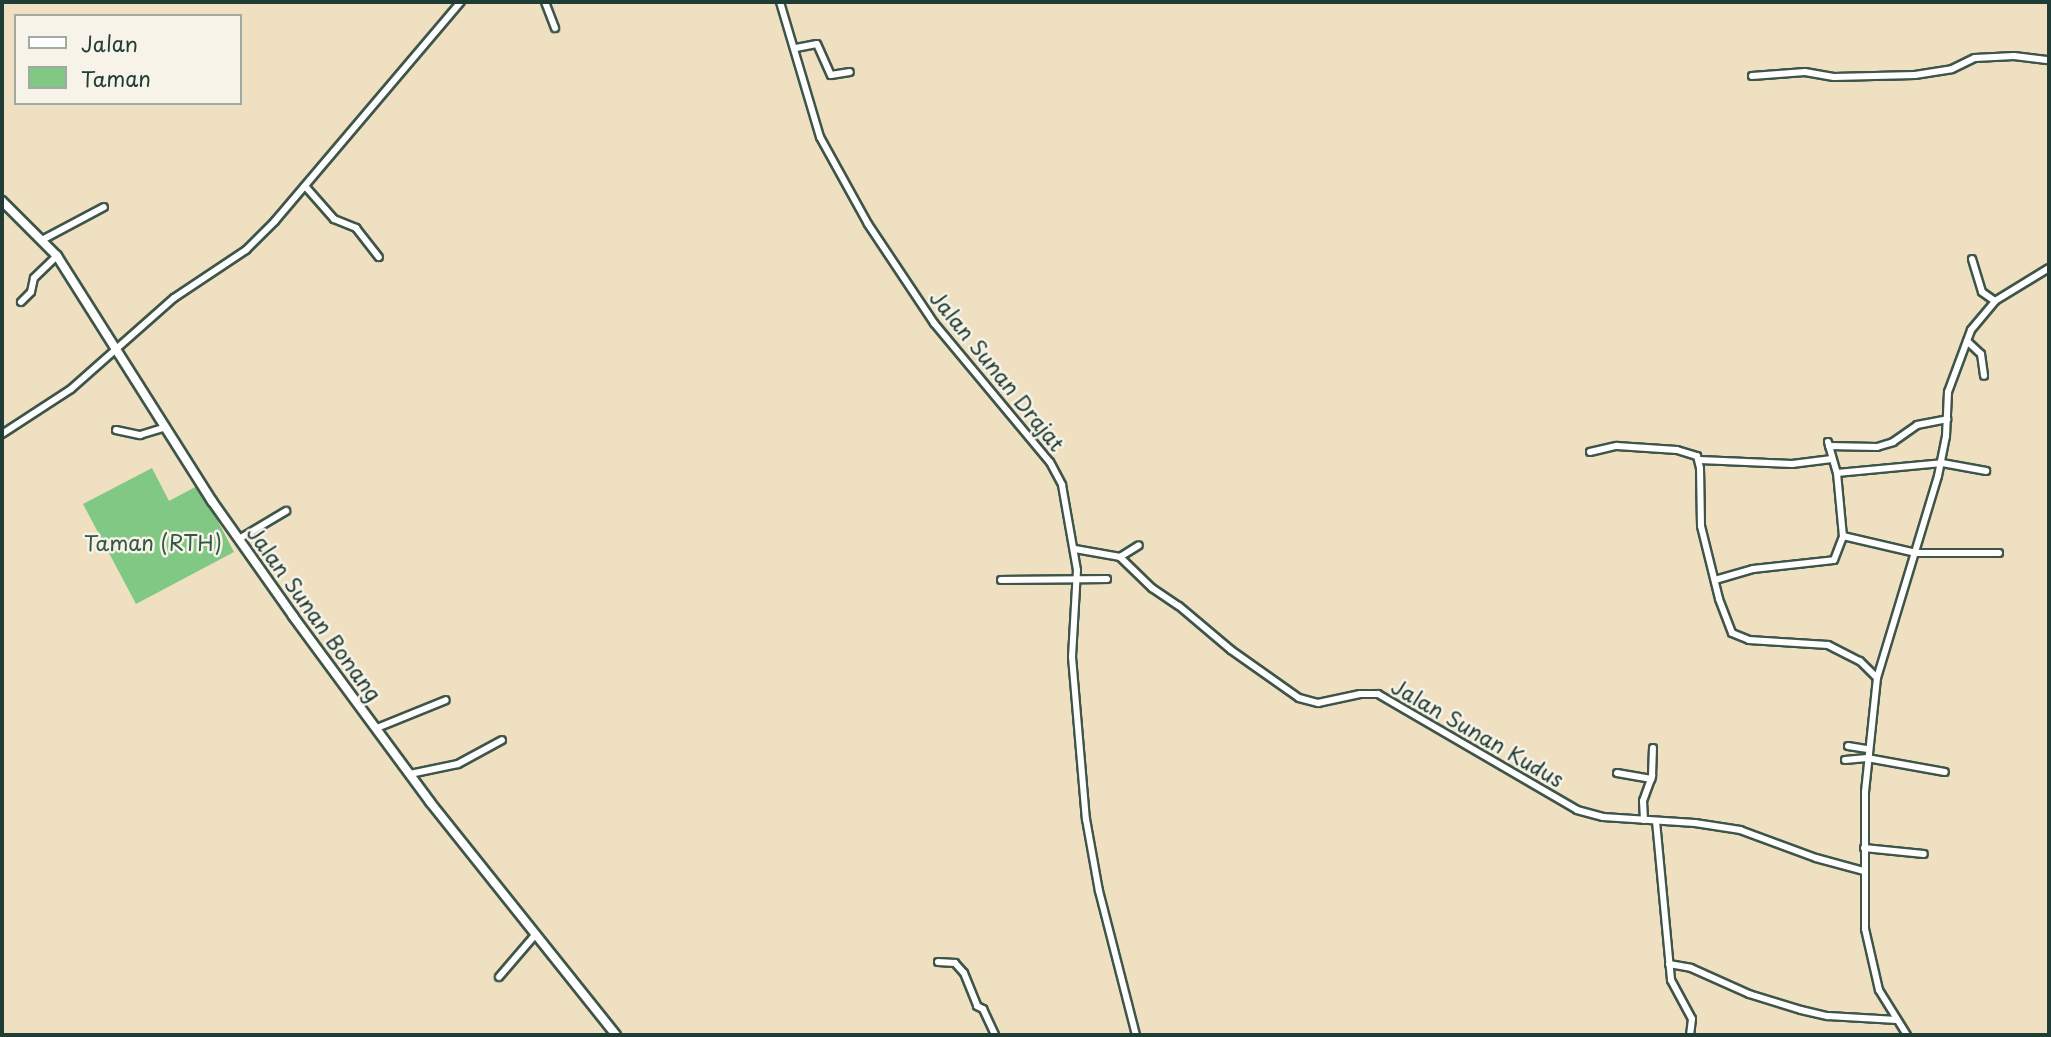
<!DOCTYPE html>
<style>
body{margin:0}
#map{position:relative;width:2051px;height:1037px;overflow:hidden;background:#efe0c2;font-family:"Playpen Sans",sans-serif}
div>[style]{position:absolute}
.green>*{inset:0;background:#81c884}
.roads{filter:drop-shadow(2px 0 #3e5549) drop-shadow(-2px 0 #3e5549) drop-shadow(0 2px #3e5549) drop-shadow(0 -2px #3e5549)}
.minor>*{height:6px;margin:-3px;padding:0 3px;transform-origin:3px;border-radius:3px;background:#fff}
.tertiary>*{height:8px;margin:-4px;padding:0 4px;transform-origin:4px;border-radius:4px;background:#fff}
span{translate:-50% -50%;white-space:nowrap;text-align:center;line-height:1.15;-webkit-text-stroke:5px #f7f3e8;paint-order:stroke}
.street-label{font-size:21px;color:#1f3d34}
.park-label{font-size:21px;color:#335944}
.frame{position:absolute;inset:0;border:4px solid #1f3d34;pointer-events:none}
.legend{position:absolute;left:14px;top:14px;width:228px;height:91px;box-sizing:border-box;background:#f7f3e8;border:2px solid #a1aaa0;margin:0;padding:9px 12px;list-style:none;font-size:21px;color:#1f3d34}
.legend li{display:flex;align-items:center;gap:14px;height:35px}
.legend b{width:35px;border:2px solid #a1aaa0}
</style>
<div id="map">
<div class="green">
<i style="clip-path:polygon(152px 468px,169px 501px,199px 485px,234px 552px,136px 604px,83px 504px)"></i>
</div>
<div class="roads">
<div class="minor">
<i style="left:545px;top:2px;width:28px;rotate:69deg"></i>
<i style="left:780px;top:2px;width:141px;rotate:73.5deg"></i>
<i style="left:820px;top:137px;width:99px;rotate:61.1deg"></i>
<i style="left:868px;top:224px;width:119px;rotate:56.3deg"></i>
<i style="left:934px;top:323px;width:181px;rotate:50.2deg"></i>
<i style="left:1050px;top:462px;width:26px;rotate:62deg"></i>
<i style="left:1062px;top:485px;width:86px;rotate:80deg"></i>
<i style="left:1077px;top:570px;width:87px;rotate:93.3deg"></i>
<i style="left:1072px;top:657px;width:163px;rotate:85.1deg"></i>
<i style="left:1086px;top:819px;width:73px;rotate:79.8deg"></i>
<i style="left:1099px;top:891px;width:149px;rotate:75.6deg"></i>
<i style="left:796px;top:48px;width:21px;rotate:-11deg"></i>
<i style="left:817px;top:44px;width:34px;rotate:66deg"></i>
<i style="left:831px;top:75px;width:19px;rotate:-9deg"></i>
<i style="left:1752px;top:76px;width:53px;rotate:-4.3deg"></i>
<i style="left:1805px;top:72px;width:29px;rotate:10deg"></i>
<i style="left:1834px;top:77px;width:81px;rotate:-1.4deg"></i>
<i style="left:1915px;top:75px;width:37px;rotate:-9deg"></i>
<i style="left:1952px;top:69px;width:25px;rotate:-26deg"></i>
<i style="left:1975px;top:58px;width:39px;rotate:-3deg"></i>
<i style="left:2014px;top:56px;width:35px;rotate:7deg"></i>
<i style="left:305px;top:186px;width:44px;rotate:48.7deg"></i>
<i style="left:334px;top:219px;width:24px;rotate:22deg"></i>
<i style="left:356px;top:228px;width:37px;rotate:52deg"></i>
<i style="left:42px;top:240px;width:70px;rotate:-28deg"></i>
<i style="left:1972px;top:259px;width:34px;rotate:73deg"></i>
<i style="left:1982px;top:292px;width:16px;rotate:35deg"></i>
<i style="left:21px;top:302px;width:14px;rotate:-45deg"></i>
<i style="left:31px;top:292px;width:14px;rotate:-78deg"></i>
<i style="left:34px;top:278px;width:32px;rotate:-44deg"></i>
<i style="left:1967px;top:341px;width:19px;rotate:43deg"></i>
<i style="left:1981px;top:354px;width:22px;rotate:82deg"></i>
<i style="left:116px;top:430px;width:25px;rotate:12deg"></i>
<i style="left:140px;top:435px;width:27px;rotate:-17deg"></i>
<i style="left:2px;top:434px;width:82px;rotate:-33.1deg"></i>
<i style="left:71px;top:389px;width:137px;rotate:-41.5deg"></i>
<i style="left:174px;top:298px;width:87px;rotate:-33.7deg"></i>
<i style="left:246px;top:250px;width:41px;rotate:-45deg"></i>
<i style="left:275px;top:221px;width:287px;rotate:-49.7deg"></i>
<i style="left:1828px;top:442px;width:32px;rotate:74deg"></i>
<i style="left:1837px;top:473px;width:63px;rotate:84.6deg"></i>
<i style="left:1843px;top:536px;width:75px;rotate:13.1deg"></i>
<i style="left:1916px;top:553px;width:83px"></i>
<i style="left:1829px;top:446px;width:48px;rotate:1.2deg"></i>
<i style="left:1877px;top:447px;width:17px;rotate:-17deg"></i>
<i style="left:1893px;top:442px;width:29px;rotate:-35deg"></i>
<i style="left:1917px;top:425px;width:31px;rotate:-11deg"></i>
<i style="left:1590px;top:452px;width:28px;rotate:-13deg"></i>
<i style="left:1617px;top:446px;width:60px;rotate:3.8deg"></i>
<i style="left:1677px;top:450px;width:21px;rotate:17deg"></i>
<i style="left:1697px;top:456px;width:12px;rotate:76deg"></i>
<i style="left:1700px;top:468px;width:58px;rotate:89deg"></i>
<i style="left:1701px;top:526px;width:75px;rotate:76.1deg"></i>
<i style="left:1719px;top:599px;width:36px;rotate:69deg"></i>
<i style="left:1732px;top:633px;width:18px;rotate:22deg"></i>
<i style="left:1749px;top:640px;width:79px;rotate:3.6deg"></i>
<i style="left:1828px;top:645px;width:36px;rotate:27deg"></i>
<i style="left:1860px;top:661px;width:24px;rotate:45deg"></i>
<i style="left:1700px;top:460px;width:92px;rotate:2.5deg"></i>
<i style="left:1792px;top:464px;width:40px;rotate:-7.1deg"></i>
<i style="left:1837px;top:473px;width:105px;rotate:-5.4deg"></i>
<i style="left:1942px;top:463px;width:45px;rotate:10.3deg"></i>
<i style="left:239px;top:539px;width:55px;rotate:-30.8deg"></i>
<i style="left:1075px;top:549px;width:46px;rotate:10.1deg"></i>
<i style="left:1120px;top:557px;width:45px;rotate:44.1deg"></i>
<i style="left:1152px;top:588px;width:32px;rotate:34deg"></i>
<i style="left:1179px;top:606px;width:68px;rotate:40.2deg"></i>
<i style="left:1231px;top:650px;width:83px;rotate:35.2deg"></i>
<i style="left:1299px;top:698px;width:20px;rotate:15deg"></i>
<i style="left:1318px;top:703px;width:43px;rotate:-12.1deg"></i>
<i style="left:1360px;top:694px;width:18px"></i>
<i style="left:1378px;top:694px;width:230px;rotate:30.2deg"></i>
<i style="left:1577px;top:810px;width:27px;rotate:15deg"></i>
<i style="left:1603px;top:817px;width:92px;rotate:3.7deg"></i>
<i style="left:1695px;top:823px;width:46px;rotate:8.8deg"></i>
<i style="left:1740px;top:830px;width:81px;rotate:20.2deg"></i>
<i style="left:1816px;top:858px;width:50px;rotate:15.2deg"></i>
<i style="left:1120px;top:557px;width:22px;rotate:-32deg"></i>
<i style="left:1001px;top:580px;width:106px;rotate:-0.5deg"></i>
<i style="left:1715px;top:580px;width:40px;rotate:-16deg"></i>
<i style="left:1753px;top:569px;width:81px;rotate:-6.3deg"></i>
<i style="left:1834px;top:560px;width:26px;rotate:-69deg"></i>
<i style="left:377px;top:728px;width:74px;rotate:-22.1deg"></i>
<i style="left:1848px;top:746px;width:20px;rotate:9deg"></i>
<i style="left:1845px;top:760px;width:22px;rotate:-5deg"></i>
<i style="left:1867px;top:758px;width:79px;rotate:10.2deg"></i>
<i style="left:1617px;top:773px;width:35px;rotate:10deg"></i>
<i style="left:410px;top:774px;width:49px;rotate:-11.8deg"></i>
<i style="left:458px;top:764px;width:50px;rotate:-28.6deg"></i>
<i style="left:1644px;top:820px;width:19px;rotate:-93deg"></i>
<i style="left:1643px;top:801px;width:27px;rotate:-70deg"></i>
<i style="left:1652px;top:776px;width:28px;rotate:-88deg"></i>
<i style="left:1656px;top:821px;width:160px;rotate:84.6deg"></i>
<i style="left:1671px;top:980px;width:44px;rotate:61.7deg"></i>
<i style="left:1692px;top:1019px;width:16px;rotate:97deg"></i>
<i style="left:1864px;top:848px;width:60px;rotate:5.7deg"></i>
<i style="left:938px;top:962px;width:17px;rotate:3deg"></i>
<i style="left:955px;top:963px;width:13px;rotate:48deg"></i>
<i style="left:964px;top:973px;width:35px;rotate:68deg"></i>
<i style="left:977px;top:1006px;width:7px;rotate:27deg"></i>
<i style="left:983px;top:1009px;width:29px;rotate:65deg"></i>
<i style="left:1669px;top:964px;width:22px;rotate:10deg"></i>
<i style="left:1691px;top:968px;width:64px;rotate:24.1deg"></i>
<i style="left:1749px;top:994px;width:54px;rotate:17.1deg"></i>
<i style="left:1801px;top:1010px;width:28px;rotate:13deg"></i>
<i style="left:1828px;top:1016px;width:69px;rotate:3.3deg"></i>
<i style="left:499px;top:977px;width:55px;rotate:-49.4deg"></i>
<i style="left:1907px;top:1035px;width:53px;rotate:-121.9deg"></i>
<i style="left:1879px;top:990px;width:63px;rotate:-102.9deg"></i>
<i style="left:1865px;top:929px;width:137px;rotate:-90deg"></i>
<i style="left:1865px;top:792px;width:115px;rotate:-84deg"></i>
<i style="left:1877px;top:678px;width:211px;rotate:-73.2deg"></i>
<i style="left:1938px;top:476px;width:41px;rotate:-78.7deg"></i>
<i style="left:1946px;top:436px;width:44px;rotate:-87.4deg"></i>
<i style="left:1948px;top:392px;width:66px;rotate:-69.6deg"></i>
<i style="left:1971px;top:330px;width:38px;rotate:-50deg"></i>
<i style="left:1995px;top:301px;width:63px;rotate:-31.4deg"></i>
</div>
<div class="tertiary">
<i style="left:2px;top:201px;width:78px;rotate:45deg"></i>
<i style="left:57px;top:256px;width:290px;rotate:57.7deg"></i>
<i style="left:212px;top:501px;width:141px;rotate:54.8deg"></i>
<i style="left:293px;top:616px;width:231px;rotate:53.6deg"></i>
<i style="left:430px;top:802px;width:298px;rotate:51.4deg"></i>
</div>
</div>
<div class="street-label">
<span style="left:998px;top:370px;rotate:51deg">Jalan Sunan Drajat</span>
<span style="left:315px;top:613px;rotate:54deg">Jalan Sunan Bonang</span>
<span style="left:1478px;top:732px;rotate:30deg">Jalan Sunan Kudus</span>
</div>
<div class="park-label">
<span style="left:153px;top:542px">Taman (RTH)</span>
</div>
<div class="frame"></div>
<ul class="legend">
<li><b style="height:9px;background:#fff"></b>Jalan</li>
<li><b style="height:19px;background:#81c884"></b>Taman</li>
</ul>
</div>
